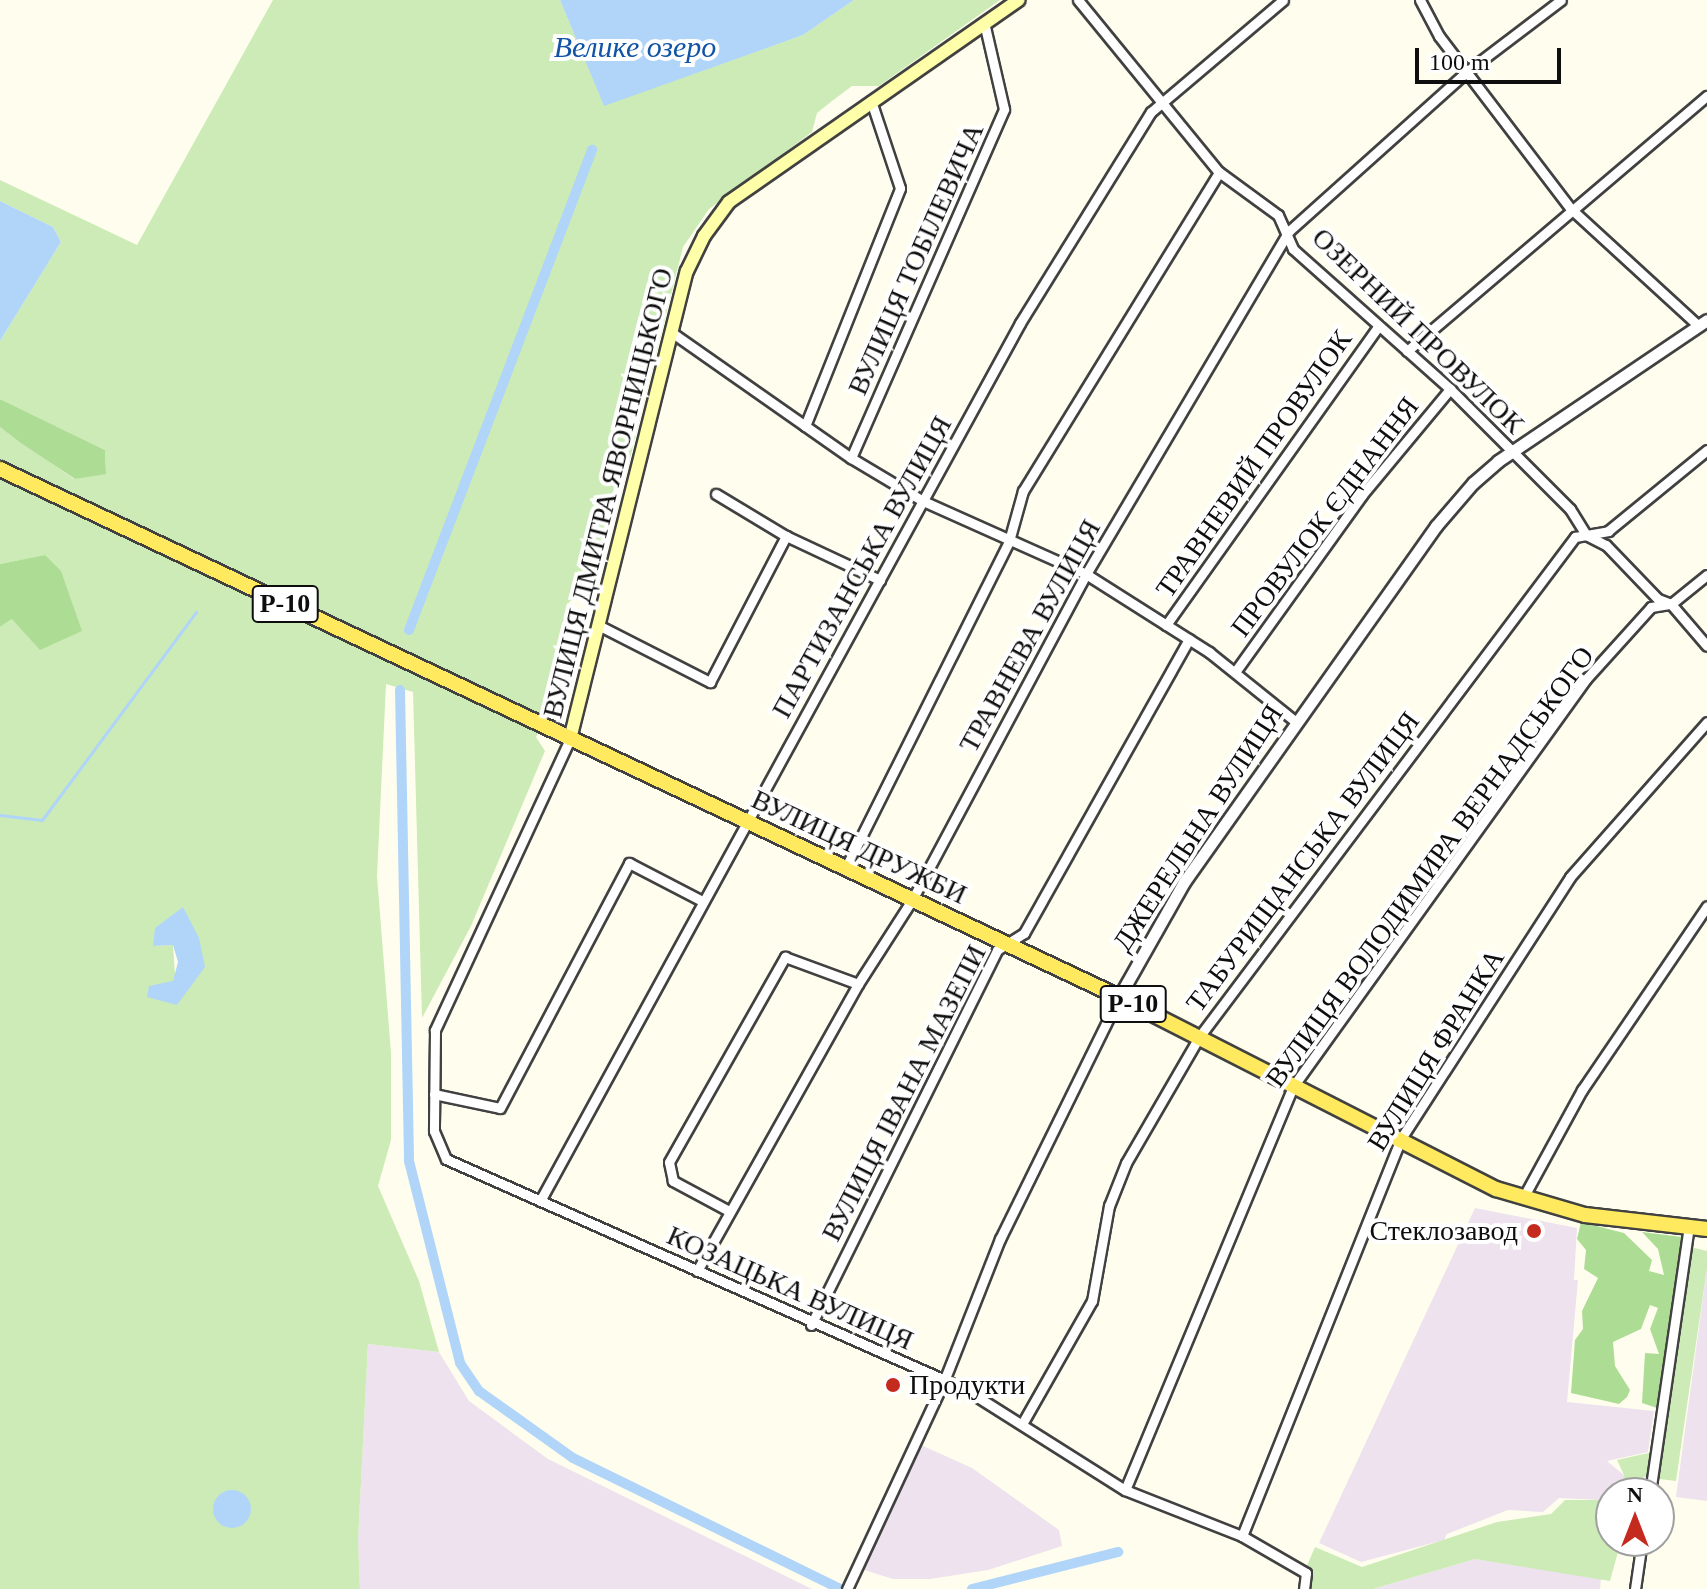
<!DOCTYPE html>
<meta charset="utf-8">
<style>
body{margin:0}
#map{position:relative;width:1707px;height:1589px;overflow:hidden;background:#fffeee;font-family:Georgia,serif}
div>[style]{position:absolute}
.industrial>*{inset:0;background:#ede2ed}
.green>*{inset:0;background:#ccebb6}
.forest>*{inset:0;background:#addd94}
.water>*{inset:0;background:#b0d5f9}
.round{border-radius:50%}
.stream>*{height:3px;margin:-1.5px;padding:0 1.5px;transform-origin:1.5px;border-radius:1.5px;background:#b0d5f9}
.canal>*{height:10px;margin:-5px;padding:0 5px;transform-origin:5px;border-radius:5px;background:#b0d5f9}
.roads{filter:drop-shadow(2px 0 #414141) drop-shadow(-2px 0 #414141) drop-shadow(0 2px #414141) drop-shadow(0 -2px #414141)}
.minor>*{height:9px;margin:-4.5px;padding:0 4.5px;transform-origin:4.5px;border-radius:4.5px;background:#fff}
.tertiary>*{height:11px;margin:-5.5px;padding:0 5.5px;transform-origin:5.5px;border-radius:5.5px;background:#fff}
.secondary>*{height:12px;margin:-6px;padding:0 6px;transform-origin:6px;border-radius:6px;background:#ffffa9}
.primary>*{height:14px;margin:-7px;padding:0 7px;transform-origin:7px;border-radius:7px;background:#ffea5f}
.dots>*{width:22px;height:22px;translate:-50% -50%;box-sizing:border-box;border:4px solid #fff;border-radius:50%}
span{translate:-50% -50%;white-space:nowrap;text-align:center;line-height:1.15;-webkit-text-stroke:8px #fff;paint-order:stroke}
.shield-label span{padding:2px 6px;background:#fff;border:2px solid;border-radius:6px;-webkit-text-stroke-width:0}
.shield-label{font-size:26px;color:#0e0e0e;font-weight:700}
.street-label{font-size:28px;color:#0e0e0e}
.poi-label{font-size:28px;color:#0e0e0e}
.right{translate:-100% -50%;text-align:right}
.left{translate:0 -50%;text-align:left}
.water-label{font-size:30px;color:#1154a6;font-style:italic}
.north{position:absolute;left:1595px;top:1477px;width:80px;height:80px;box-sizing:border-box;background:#fff;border:2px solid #9f9f9f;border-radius:50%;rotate:0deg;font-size:22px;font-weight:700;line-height:32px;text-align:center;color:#0e0e0e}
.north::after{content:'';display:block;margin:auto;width:28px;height:36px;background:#c52a1f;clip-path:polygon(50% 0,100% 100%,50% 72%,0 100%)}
.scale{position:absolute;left:1415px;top:48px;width:146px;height:36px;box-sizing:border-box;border:4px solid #0e0e0e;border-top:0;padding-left:10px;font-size:24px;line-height:28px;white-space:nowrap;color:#0e0e0e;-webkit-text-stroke:6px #fff;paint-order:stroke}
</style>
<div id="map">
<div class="industrial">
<i style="clip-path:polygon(1475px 1208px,1577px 1228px,1574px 1280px,1578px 1280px,1567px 1402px,1654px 1411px,1648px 1452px,1607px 1461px,1624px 1475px,1620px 1488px,1600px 1500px,1559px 1498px,1543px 1512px,1508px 1510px,1447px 1534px,1444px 1540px,1361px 1562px,1319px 1543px)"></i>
<i style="clip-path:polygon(1707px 1268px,1707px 1501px,1676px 1497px)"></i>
<i style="clip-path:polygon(368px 1344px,439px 1352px,469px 1401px,548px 1459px,812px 1589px,360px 1589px,358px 1541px)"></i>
<i style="clip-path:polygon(921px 1445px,972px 1468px,1059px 1530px,1062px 1546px,988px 1570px,930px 1579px,893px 1579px,861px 1569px)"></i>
<i style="clip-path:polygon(1475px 1559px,1601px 1578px,1600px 1589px,1373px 1589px)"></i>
</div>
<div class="green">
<i style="clip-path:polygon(evenodd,273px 0,560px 0,604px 105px,803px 35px,854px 0,1000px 0,879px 86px,852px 86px,832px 101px,817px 113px,812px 132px,709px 209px,683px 247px,598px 586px,569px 602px,561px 640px,571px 671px,567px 703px,546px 720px,536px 737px,545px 751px,471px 926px,422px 1018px,413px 692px,386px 684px,377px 876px,391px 1053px,391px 1140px,378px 1186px,419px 1281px,439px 1352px,368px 1344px,358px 1541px,360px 1589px,0 1589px,0 627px,12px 619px,46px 555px,0 564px,0 427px,74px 479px,106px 473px,105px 450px,0 399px,0 341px,61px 242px,53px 227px,0 201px,0 180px,137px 245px,273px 0,199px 938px,177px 1004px,173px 945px,153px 946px,199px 938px)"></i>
<i style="clip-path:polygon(1691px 1247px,1707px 1251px,1707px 1268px,1676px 1481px,1643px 1477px,1641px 1493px,1613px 1493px,1620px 1488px,1624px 1475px,1617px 1460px,1662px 1450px)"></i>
<i style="clip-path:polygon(1611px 1494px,1611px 1541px,1621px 1541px,1610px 1581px,1475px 1559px,1373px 1589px,1297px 1589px,1315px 1547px,1362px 1567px,1497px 1522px,1551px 1514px,1565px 1500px,1600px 1500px)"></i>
</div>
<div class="forest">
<i style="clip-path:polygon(0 399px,105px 450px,106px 474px,75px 479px,21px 443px,0 427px)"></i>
<i style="clip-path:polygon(45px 555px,61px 571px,82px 631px,40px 650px,12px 619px,0 627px,0 564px)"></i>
<i style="clip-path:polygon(1581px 1222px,1624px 1233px,1652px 1260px,1649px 1271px,1664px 1275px,1658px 1249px,1642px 1232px,1682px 1237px,1660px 1409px,1642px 1403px,1645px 1353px,1659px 1354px,1650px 1329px,1658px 1308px,1650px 1305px,1641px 1329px,1613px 1342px,1615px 1366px,1630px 1390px,1627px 1397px,1619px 1404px,1571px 1393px,1575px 1340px,1583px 1329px,1582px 1311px,1598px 1278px,1584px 1269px,1586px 1250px,1577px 1239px)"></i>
</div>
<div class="water">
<i style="clip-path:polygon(560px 0,854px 0,803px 35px,604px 106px)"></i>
<i style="clip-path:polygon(0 201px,53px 227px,61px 242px,0 341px)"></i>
<i style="clip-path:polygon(183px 907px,199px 938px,205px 967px,177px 1005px,147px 997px,149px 986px,173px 981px,178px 962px,173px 945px,153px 946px,155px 928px)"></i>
<i class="round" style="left:213px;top:1490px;width:38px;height:38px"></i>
</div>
<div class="stream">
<i style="left:0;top:815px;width:42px;rotate:6.8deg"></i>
<i style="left:42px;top:820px;width:259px;rotate:-53.5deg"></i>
</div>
<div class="canal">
<i style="left:409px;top:630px;width:514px;rotate:-69.13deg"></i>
<i style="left:400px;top:690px;width:471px;rotate:88.9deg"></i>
<i style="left:409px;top:1161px;width:208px;rotate:75.8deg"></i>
<i style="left:460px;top:1363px;width:34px;rotate:56deg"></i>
<i style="left:479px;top:1391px;width:115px;rotate:35.5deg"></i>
<i style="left:573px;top:1458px;width:297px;rotate:26.1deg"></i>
<i style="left:972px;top:1589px;width:151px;rotate:-14.2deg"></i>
</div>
<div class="roads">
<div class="minor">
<i style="left:1078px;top:0;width:222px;rotate:50.7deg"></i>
<i style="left:1219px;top:172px;width:73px;rotate:36.1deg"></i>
<i style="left:1278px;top:215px;width:37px;rotate:66deg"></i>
<i style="left:1293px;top:249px;width:210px;rotate:41.7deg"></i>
<i style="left:1450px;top:389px;width:170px;rotate:45deg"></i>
<i style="left:1570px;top:509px;width:31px;rotate:58deg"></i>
<i style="left:1586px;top:535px;width:22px;rotate:27deg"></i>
<i style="left:1606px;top:545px;width:75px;rotate:46.1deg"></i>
<i style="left:1658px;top:599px;width:14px;rotate:21deg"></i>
<i style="left:1671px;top:604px;width:55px;rotate:49.4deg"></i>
<i style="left:1420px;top:0;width:41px;rotate:62.2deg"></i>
<i style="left:1439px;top:36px;width:216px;rotate:52.7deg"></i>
<i style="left:1570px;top:208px;width:175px;rotate:42.5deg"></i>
<i style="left:671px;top:332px;width:220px;rotate:35deg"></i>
<i style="left:851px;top:458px;width:84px;rotate:30.8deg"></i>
<i style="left:923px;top:501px;width:179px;rotate:24.1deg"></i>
<i style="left:1086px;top:574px;width:146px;rotate:32.4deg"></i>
<i style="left:1209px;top:652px;width:112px;rotate:38.8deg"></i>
<i style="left:1407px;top:351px;width:394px;rotate:-40.4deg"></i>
<i style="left:805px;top:426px;width:256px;rotate:-68.2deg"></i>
<i style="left:900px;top:188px;width:92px;rotate:-108.4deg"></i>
<i style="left:851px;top:458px;width:381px;rotate:-66.3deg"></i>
<i style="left:1004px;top:109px;width:84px;rotate:-103deg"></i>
<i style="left:716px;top:494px;width:82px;rotate:31deg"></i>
<i style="left:598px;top:625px;width:126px;rotate:27deg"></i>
<i style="left:710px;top:682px;width:165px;rotate:-62.5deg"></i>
<i style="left:786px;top:536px;width:104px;rotate:25.1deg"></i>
<i style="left:1166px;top:625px;width:364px;rotate:-54.6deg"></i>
<i style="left:1235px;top:672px;width:218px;rotate:-54.3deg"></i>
<i style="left:1362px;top:495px;width:138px;rotate:-50.3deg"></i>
<i style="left:570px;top:739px;width:321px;rotate:114.9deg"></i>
<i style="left:435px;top:1030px;width:101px;rotate:90.6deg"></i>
<i style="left:434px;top:1131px;width:30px;rotate:67deg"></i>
<i style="left:446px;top:1159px;width:568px;rotate:23.9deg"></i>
<i style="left:965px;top:1389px;width:189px;rotate:32.3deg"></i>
<i style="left:1125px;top:1490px;width:126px;rotate:21.5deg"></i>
<i style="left:1242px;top:1536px;width:74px;rotate:30deg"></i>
<i style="left:1306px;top:1573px;width:16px;rotate:97deg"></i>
<i style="left:845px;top:869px;width:367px;rotate:-63.4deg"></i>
<i style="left:1009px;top:541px;width:52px;rotate:-74.4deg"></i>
<i style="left:1023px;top:491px;width:374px;rotate:-58.4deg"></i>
<i style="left:434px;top:1094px;width:67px;rotate:12deg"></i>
<i style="left:500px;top:1108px;width:277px;rotate:-62.2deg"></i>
<i style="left:629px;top:863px;width:82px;rotate:27.5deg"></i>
<i style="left:1523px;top:1198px;width:123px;rotate:-61.4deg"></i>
<i style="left:1582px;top:1090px;width:222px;rotate:-55.8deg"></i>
<i style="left:540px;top:1201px;width:1001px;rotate:-61.33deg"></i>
<i style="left:1020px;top:323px;width:248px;rotate:-58.2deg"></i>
<i style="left:1151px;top:112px;width:173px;rotate:-40.3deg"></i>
<i style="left:729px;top:1211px;width:64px;rotate:-151.8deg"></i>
<i style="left:673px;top:1181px;width:19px;rotate:-102deg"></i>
<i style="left:669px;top:1162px;width:236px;rotate:-60.5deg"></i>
<i style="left:785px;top:957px;width:78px;rotate:20.3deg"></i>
<i style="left:697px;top:1271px;width:329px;rotate:-60.7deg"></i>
<i style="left:858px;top:984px;width:100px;rotate:-57.3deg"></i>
<i style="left:912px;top:900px;width:370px;rotate:-61.9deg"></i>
<i style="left:1086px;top:574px;width:399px;rotate:-59.4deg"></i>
<i style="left:1289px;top:231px;width:238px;rotate:-41.9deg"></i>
<i style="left:1466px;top:72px;width:119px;rotate:-37.2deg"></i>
<i style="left:811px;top:1325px;width:419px;rotate:-63.6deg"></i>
<i style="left:997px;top:950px;width:32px;rotate:-32deg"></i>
<i style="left:1024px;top:933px;width:337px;rotate:-60.7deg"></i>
<i style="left:1022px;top:1424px;width:142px;rotate:-60.4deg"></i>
<i style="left:1092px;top:1301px;width:97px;rotate:-79.9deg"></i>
<i style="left:1109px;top:1206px;width:46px;rotate:-68.4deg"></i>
<i style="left:1126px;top:1163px;width:146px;rotate:-59.9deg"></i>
<i style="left:1199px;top:1037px;width:626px;rotate:-53.06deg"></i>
<i style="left:1575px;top:537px;width:34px;rotate:-10deg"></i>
<i style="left:1608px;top:531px;width:128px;rotate:-39.3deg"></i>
<i style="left:1125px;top:1490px;width:439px;rotate:-67.4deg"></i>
<i style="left:1294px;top:1085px;width:500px;rotate:-54.28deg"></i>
<i style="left:1586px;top:679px;width:97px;rotate:-47.9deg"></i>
<i style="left:1651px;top:607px;width:20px;rotate:-9deg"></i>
<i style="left:1671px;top:604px;width:46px;rotate:-38.9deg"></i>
<i style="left:1650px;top:1493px;width:269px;rotate:-81.7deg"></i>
<i style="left:1242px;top:1536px;width:426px;rotate:-68.2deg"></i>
<i style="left:1400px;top:1140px;width:313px;rotate:-57.1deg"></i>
<i style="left:1570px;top:877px;width:207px;rotate:-48.5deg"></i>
<i style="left:847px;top:1589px;width:230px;rotate:-65deg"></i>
<i style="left:944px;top:1381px;width:153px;rotate:-68.5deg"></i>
<i style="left:1000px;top:1239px;width:270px;rotate:-63.8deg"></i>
<i style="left:1635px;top:1589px;width:49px;rotate:-81.7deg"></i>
</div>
<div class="tertiary">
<i style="left:1119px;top:997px;width:132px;rotate:-60.5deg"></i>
<i style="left:1184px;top:882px;width:436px;rotate:-54.7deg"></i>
<i style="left:1436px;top:526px;width:57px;rotate:-49.3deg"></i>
<i style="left:1473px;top:483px;width:33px;rotate:-41deg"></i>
<i style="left:1498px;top:461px;width:252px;rotate:-34deg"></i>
</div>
<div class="secondary">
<i style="left:570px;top:739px;width:482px;rotate:-76deg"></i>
<i style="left:687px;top:271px;width:39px;rotate:-64deg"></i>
<i style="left:704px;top:236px;width:42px;rotate:-53.7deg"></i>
<i style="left:729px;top:202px;width:353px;rotate:-34.9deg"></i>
</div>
<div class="primary">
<i style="left:0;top:469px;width:1237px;rotate:25.26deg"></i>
<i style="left:1119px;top:997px;width:423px;rotate:27deg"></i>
<i style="left:1496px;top:1189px;width:93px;rotate:16.3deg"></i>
<i style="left:1585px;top:1215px;width:123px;rotate:6.5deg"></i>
</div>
</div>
<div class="dots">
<i style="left:1534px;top:1231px;background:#c52a1f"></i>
<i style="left:893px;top:1385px;background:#c52a1f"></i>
</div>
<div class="shield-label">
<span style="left:285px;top:604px">Р-10</span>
<span style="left:1133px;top:1004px">Р-10</span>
</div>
<div class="street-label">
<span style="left:916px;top:259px;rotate:-66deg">ВУЛИЦЯ ТОБІЛЕВИЧА</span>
<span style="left:1418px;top:331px;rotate:44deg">ОЗЕРНИЙ ПРОВУЛОК</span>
<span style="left:1254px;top:464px;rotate:-55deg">ТРАВНЕВИЙ ПРОВУЛОК</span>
<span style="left:608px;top:493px;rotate:-76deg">ВУЛИЦЯ ДМИТРА ЯВОРНИЦЬКОГО</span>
<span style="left:1325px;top:517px;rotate:-53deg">ПРОВУЛОК ЄДНАННЯ</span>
<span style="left:862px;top:567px;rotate:-61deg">ПАРТИЗАНСЬКА ВУЛИЦЯ</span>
<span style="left:1030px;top:636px;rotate:-61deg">ТРАВНЕВА ВУЛИЦЯ</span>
<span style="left:1198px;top:828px;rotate:-57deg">ДЖЕРЕЛЬНА ВУЛИЦЯ</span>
<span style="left:859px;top:847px;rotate:25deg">ВУЛИЦЯ ДРУЖБИ</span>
<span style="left:1303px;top:862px;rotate:-53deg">ТАБУРИЩАНСЬКА ВУЛИЦЯ</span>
<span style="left:1430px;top:867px;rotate:-54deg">ВУЛИЦЯ ВОЛОДИМИРА ВЕРНАДСЬКОГО</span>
<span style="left:1436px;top:1050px;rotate:-58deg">ВУЛИЦЯ ФРАНКА</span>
<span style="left:904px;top:1093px;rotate:-63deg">ВУЛИЦЯ ІВАНА МАЗЕПИ</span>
<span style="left:790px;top:1288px;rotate:24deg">КОЗАЦЬКА ВУЛИЦЯ</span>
</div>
<div class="poi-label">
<span class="right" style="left:1518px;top:1231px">Стеклозавод</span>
<span class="left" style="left:909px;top:1385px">Продукти</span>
</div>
<div class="water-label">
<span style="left:635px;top:47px">Велике озеро</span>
</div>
<div class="north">N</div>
<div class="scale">100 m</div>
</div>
